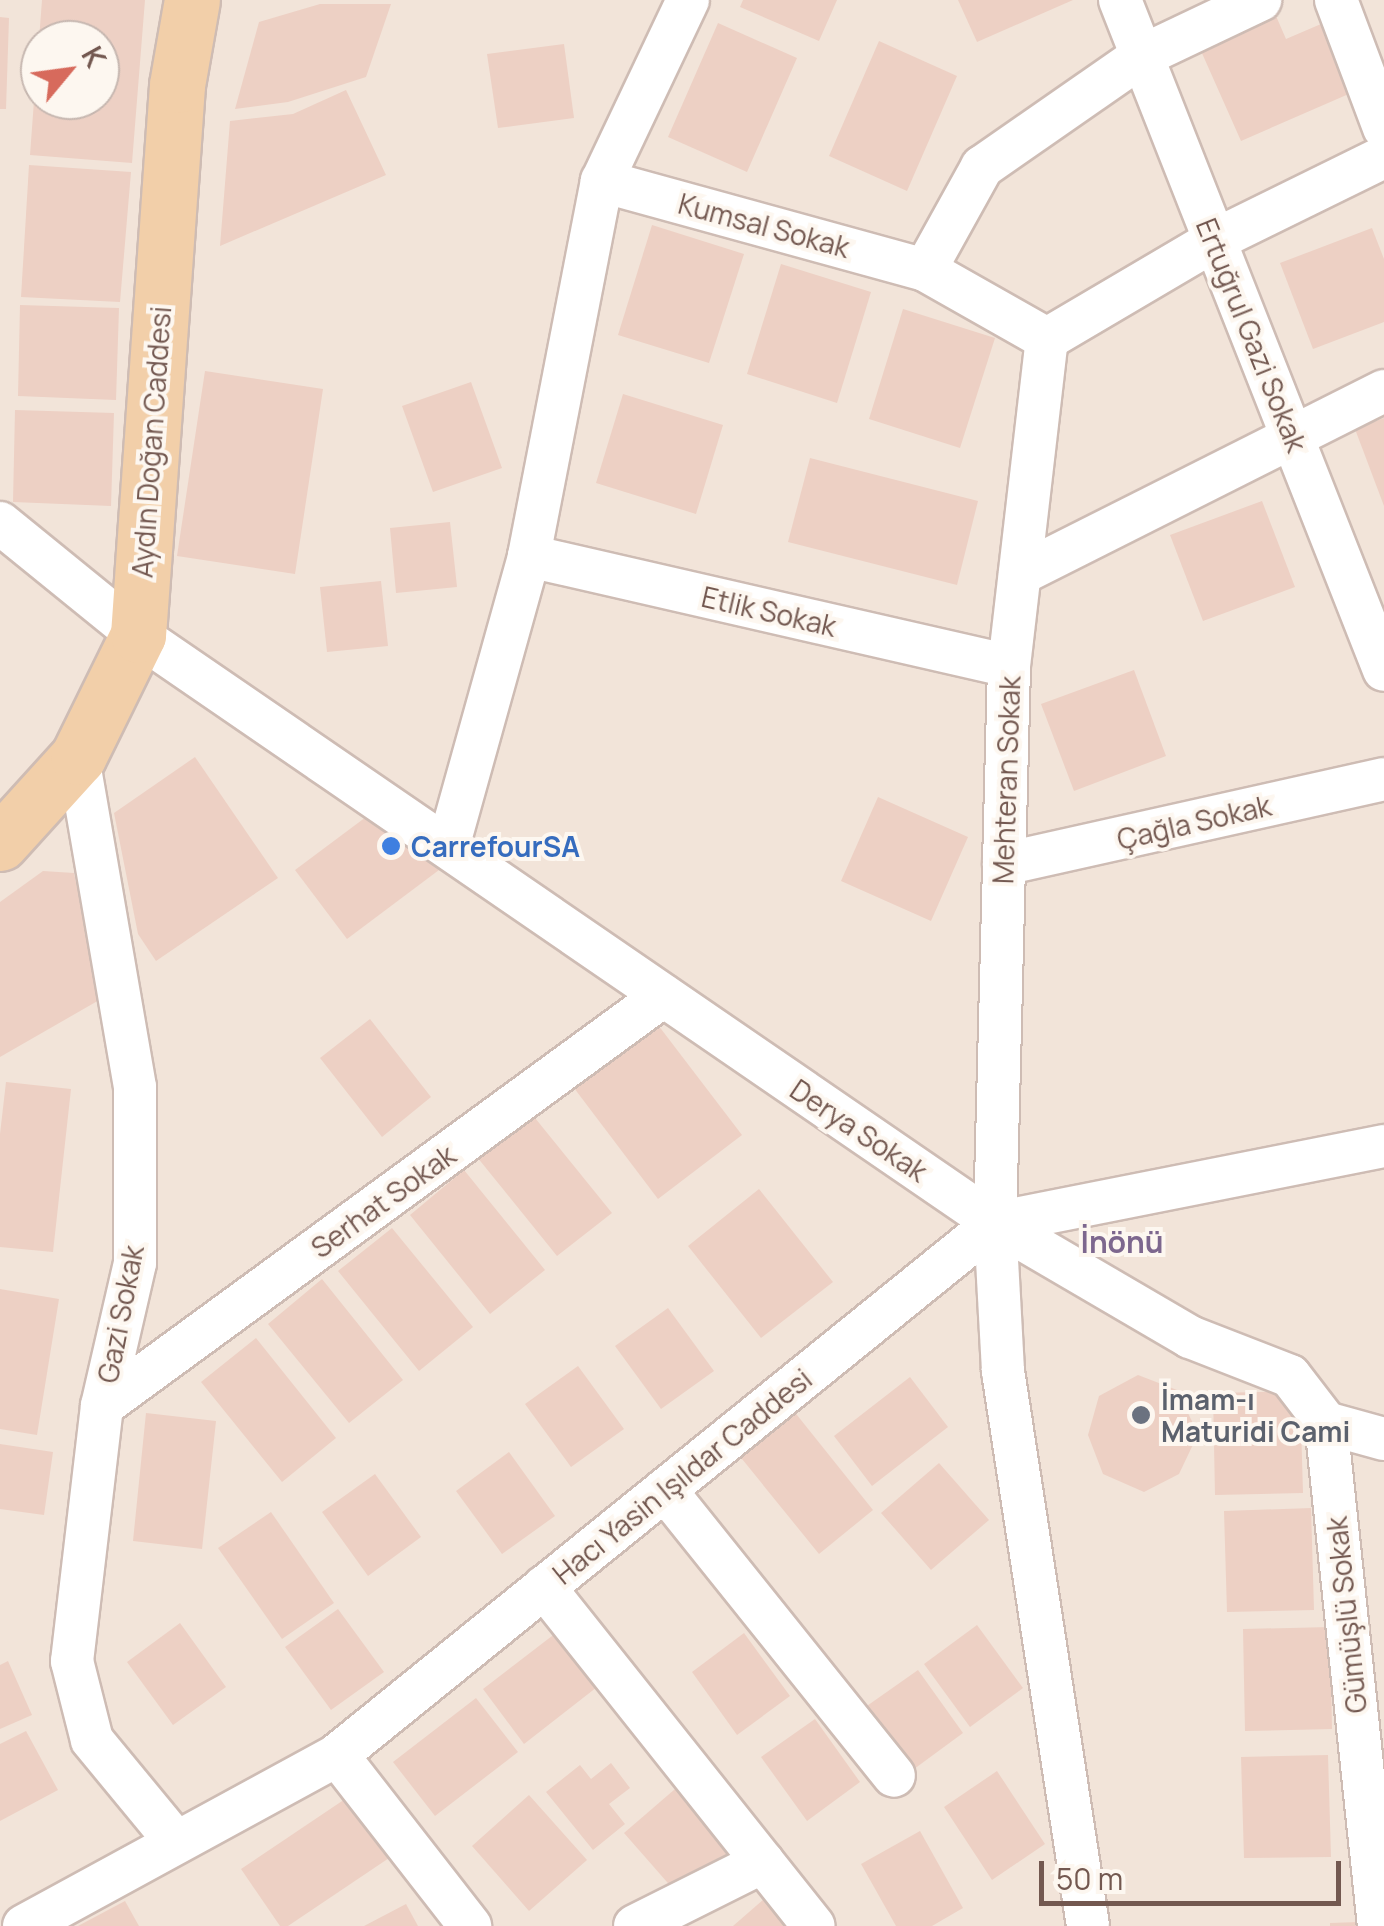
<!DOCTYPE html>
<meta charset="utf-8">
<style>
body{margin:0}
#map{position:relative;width:1384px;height:1926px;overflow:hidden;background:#fbf2ea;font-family:Manrope,sans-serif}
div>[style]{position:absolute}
.residential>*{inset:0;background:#f2e4d9}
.building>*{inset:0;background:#edd0c4}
.roads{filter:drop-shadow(2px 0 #cebcb4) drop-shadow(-2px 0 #cebcb4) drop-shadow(0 2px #cebcb4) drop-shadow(0 -2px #cebcb4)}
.minor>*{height:42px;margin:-21px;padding:0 21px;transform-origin:21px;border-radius:21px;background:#fff}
.major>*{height:55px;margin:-27.5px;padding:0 27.5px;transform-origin:27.5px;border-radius:27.5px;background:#f2cfa9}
.dots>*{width:28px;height:28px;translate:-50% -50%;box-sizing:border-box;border:5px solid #fdf7f0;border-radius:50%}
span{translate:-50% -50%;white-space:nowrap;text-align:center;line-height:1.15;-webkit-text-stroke:8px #fdf7f0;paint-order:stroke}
.street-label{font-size:28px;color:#735850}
.shop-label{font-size:28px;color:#366cbe;font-weight:700}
.left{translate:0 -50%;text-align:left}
.worship-label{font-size:28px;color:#5b616d;font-weight:700}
.neighbourhood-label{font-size:30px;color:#7d678e;font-weight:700}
.north{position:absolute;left:20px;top:20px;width:100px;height:100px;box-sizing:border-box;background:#fdf7f0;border:2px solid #c6b7b0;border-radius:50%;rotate:61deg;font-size:28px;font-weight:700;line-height:40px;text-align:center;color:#735850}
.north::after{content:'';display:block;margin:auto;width:35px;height:45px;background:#d76a5c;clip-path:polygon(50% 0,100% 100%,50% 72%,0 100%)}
.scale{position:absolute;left:1039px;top:1861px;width:302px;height:45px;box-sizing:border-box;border:5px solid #735850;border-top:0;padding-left:12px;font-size:30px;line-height:35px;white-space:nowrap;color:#735850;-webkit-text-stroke:8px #fdf7f0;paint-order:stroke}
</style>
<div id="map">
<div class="residential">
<i style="clip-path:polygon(evenodd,0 0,1384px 0,1384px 1926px,0 1926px,0 0,40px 40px,100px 40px,100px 100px,40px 100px,40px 40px)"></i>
</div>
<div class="building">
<i style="clip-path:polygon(42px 0,145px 0,132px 163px,30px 155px,37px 60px,40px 100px,100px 100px,100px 40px,39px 40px)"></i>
<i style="clip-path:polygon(743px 0,837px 0,819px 41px,740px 7px)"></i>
<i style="clip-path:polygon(958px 0,1073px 0,977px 42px)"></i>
<i style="clip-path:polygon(320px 4px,391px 4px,366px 77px,288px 102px,235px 109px,259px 22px)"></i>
<i style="clip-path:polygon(1273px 9px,1286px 39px,1321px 24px,1351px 93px,1241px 141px,1197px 42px)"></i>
<i style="clip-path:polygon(0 17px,9px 18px,6px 109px,0 109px)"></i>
<i style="clip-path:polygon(718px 23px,797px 58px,747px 172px,668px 137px)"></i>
<i style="clip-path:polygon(879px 41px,957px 76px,907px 191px,829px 156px)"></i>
<i style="clip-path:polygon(564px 44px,574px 118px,498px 128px,487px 54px)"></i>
<i style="clip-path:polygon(346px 90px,386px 175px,220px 246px,230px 121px,293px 114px)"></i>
<i style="clip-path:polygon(29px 165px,131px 172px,120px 302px,21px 297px)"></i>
<i style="clip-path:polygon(652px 225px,744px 254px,709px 363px,618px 335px)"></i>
<i style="clip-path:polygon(1372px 228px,1384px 259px,1384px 322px,1313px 349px,1280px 263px)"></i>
<i style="clip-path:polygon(781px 264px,871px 292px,837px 403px,747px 374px)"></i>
<i style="clip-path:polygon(20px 305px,119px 308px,116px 400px,18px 396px)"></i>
<i style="clip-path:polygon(903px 309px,995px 338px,960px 448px,869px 419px)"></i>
<i style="clip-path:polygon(205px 371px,323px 389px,295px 574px,177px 556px)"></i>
<i style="clip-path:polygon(471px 382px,502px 468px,433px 492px,402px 406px)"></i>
<i style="clip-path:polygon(623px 394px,723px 425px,696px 514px,596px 483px)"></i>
<i style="clip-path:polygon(15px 410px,114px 413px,111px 506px,13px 502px)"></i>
<i style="clip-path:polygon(1384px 418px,1384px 506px,1355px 429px)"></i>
<i style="clip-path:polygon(810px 458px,978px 501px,957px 585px,788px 542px)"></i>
<i style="clip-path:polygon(1262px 501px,1295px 587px,1203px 621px,1170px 535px)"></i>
<i style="clip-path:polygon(450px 522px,457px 587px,396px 593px,390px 528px)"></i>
<i style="clip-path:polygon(381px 581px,388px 646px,327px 652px,320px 587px)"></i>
<i style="clip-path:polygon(1134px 670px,1166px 756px,1074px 791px,1041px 704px)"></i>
<i style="clip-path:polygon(195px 757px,278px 878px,156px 961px,138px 934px,114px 813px)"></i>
<i style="clip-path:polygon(878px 797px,968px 837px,931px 921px,841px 881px)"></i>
<i style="clip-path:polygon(370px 814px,443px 867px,347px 939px,295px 870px)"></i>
<i style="clip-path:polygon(43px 871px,74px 873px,101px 999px,0 1057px,0 902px)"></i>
<i style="clip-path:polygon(370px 1019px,431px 1097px,382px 1137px,320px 1058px)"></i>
<i style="clip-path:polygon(655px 1021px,742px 1135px,658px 1199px,571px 1084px)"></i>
<i style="clip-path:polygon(6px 1082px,71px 1089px,53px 1252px,0 1247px,0 1134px)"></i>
<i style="clip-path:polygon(531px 1113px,612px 1213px,557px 1256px,477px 1157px)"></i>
<i style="clip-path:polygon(464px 1170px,545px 1270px,490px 1314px,410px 1215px)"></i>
<i style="clip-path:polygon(759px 1189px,833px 1282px,761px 1338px,688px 1246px)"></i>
<i style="clip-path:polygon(392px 1228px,473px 1327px,419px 1371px,338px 1271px)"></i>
<i style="clip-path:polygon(322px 1279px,403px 1380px,349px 1423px,268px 1324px)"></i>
<i style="clip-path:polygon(0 1289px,59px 1299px,37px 1435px,0 1429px)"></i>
<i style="clip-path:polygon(668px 1308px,714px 1371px,661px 1409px,615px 1346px)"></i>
<i style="clip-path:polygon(256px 1338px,336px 1438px,282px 1482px,201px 1382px)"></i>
<i style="clip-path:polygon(578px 1366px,624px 1429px,571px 1467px,525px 1404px)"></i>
<i style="clip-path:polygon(1138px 1375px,1177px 1390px,1198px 1434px,1179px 1474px,1144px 1492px,1103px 1474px,1088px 1435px,1099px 1396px)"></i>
<i style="clip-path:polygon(910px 1377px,948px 1427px,872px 1486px,834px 1436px)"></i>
<i style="clip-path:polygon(1300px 1391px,1303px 1493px,1215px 1495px,1213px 1393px)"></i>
<i style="clip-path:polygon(793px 1410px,873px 1510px,819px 1554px,738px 1454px)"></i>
<i style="clip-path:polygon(146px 1413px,216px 1421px,202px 1549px,133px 1541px)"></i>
<i style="clip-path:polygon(0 1444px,53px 1452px,44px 1515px,0 1509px)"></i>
<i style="clip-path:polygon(509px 1452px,555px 1516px,502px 1554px,456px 1491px)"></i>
<i style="clip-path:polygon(939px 1463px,989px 1520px,931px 1570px,881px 1513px)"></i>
<i style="clip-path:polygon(375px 1474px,421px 1537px,368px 1576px,322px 1512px)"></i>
<i style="clip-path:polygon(1311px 1508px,1314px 1610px,1227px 1612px,1224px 1511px)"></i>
<i style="clip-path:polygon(271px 1512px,334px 1603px,282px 1639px,218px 1548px)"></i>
<i style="clip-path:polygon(338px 1609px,384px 1672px,331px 1710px,285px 1647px)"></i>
<i style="clip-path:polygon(180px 1623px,226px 1687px,173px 1725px,127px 1662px)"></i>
<i style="clip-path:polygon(977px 1625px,1023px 1688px,970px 1727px,924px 1664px)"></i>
<i style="clip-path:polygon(565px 1626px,606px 1680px,524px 1744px,483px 1689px)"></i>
<i style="clip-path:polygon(1330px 1627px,1332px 1729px,1245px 1731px,1243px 1629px)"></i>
<i style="clip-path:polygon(744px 1633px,790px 1696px,737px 1735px,692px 1672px)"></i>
<i style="clip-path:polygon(8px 1661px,32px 1715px,0 1729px,0 1665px)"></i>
<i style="clip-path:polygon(918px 1670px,963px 1733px,910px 1772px,864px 1708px)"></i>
<i style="clip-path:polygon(476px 1698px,518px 1752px,435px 1816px,393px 1762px)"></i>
<i style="clip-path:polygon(815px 1719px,860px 1782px,807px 1821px,761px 1757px)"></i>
<i style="clip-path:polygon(26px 1731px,58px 1790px,0 1821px,0 1744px)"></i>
<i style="clip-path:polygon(1328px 1755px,1331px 1857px,1244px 1858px,1241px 1757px)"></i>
<i style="clip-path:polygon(611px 1763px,630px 1788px,609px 1804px,625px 1824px,593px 1850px,546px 1792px,580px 1765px,591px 1779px)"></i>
<i style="clip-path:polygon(997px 1771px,1045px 1844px,992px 1880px,944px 1807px)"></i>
<i style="clip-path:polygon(682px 1783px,739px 1847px,681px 1898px,624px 1833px)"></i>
<i style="clip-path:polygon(357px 1791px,398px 1852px,288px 1926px,280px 1926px,241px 1869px)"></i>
<i style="clip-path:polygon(529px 1795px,587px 1860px,529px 1911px,472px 1846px)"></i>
<i style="clip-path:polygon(920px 1831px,963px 1908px,932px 1926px,896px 1926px,861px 1864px)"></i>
<i style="clip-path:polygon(764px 1899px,789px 1926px,733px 1926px)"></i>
<i style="clip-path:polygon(125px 1901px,139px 1926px,78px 1926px)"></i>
<i style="clip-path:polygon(406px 1904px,418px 1926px,364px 1926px)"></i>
<i style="clip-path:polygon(1360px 1922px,1360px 1926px,1330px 1926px,1330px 1923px)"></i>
</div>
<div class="roads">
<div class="minor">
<i style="left:1120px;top:0;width:720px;rotate:68.49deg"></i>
<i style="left:1336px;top:0;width:137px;rotate:69.4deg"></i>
<i style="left:602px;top:181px;width:335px;rotate:15.4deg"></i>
<i style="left:925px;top:270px;width:140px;rotate:29.5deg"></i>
<i style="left:925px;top:270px;width:118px;rotate:-61deg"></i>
<i style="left:982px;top:167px;width:195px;rotate:-34.8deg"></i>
<i style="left:1142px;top:56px;width:131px;rotate:-25.4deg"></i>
<i style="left:1047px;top:339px;width:195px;rotate:-30.5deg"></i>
<i style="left:1215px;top:240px;width:188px;rotate:-26.2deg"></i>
<i style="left:0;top:523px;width:178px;rotate:39.1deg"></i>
<i style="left:138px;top:635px;width:1039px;rotate:34.45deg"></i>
<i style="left:995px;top:1223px;width:148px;rotate:86.9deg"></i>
<i style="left:1003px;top:1371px;width:561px;rotate:81.29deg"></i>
<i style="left:529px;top:556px;width:492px;rotate:12.9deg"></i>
<i style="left:1020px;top:574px;width:407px;rotate:-26.7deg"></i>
<i style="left:78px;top:757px;width:335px;rotate:80.2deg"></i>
<i style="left:135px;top:1087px;width:176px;rotate:90deg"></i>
<i style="left:135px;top:1263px;width:147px;rotate:103deg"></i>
<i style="left:102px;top:1406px;width:257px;rotate:96.7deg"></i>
<i style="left:72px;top:1661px;width:81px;rotate:75.8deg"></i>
<i style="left:92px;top:1740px;width:132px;rotate:50.5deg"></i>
<i style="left:448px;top:847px;width:302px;rotate:-74.4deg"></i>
<i style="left:529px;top:556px;width:382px;rotate:-79deg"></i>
<i style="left:602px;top:181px;width:200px;rotate:-64.6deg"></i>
<i style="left:1004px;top:864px;width:389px;rotate:-12.6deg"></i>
<i style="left:995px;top:1223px;width:557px;rotate:-88.56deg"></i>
<i style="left:1009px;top:666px;width:329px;rotate:-83.4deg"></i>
<i style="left:995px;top:1223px;width:226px;rotate:30.3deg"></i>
<i style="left:1190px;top:1337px;width:107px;rotate:21.3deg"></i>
<i style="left:1290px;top:1376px;width:59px;rotate:52.5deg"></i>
<i style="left:1326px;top:1423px;width:60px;rotate:15.4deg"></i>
<i style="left:102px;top:1406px;width:695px;rotate:-36.16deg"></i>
<i style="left:1326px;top:1423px;width:506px;rotate:83.99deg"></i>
<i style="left:665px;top:1490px;width:366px;rotate:51.3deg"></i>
<i style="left:544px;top:1587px;width:433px;rotate:51.5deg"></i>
<i style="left:337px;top:1755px;width:217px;rotate:52.1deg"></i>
<i style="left:24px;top:1926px;width:357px;rotate:-28.6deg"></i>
<i style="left:337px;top:1755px;width:846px;rotate:-38.96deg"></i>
<i style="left:995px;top:1223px;width:397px;rotate:-11.2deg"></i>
<i style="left:635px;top:1926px;width:143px;rotate:-26.6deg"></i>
</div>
<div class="major">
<i style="left:0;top:843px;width:116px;rotate:-47.8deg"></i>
<i style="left:78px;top:757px;width:136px;rotate:-63.8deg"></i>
<i style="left:138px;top:635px;width:551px;rotate:-85.94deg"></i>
<i style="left:177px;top:85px;width:86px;rotate:-80deg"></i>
</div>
</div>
<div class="dots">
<i style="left:391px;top:846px;background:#3f7fe0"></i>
<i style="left:1141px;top:1415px;background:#6b7280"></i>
</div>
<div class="street-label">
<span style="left:764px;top:225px;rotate:15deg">Kumsal Sokak</span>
<span style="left:1252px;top:335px;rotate:68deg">Ertuğrul Gazi Sokak</span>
<span style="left:151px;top:442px;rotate:-86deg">Aydın Doğan Caddesi</span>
<span style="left:769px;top:611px;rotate:13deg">Etlik Sokak</span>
<span style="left:1006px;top:780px;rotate:-88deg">Mehteran Sokak</span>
<span style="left:1194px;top:822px;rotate:-13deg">Çağla Sokak</span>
<span style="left:859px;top:1130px;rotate:34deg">Derya Sokak</span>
<span style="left:383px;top:1201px;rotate:-36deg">Serhat Sokak</span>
<span style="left:120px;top:1314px;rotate:-79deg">Gazi Sokak</span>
<span style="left:682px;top:1476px;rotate:-39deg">Hacı Yasin Işıldar Caddesi</span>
<span style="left:1346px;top:1615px;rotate:-96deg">Gümüşlü Sokak</span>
</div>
<div class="shop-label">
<span class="left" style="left:411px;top:846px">CarrefourSA</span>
</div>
<div class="worship-label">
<span class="left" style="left:1161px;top:1415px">İmam-ı<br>Maturidi Cami</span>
</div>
<div class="neighbourhood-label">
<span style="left:1122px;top:1242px">İnönü</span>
</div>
<div class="north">K</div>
<div class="scale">50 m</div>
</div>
